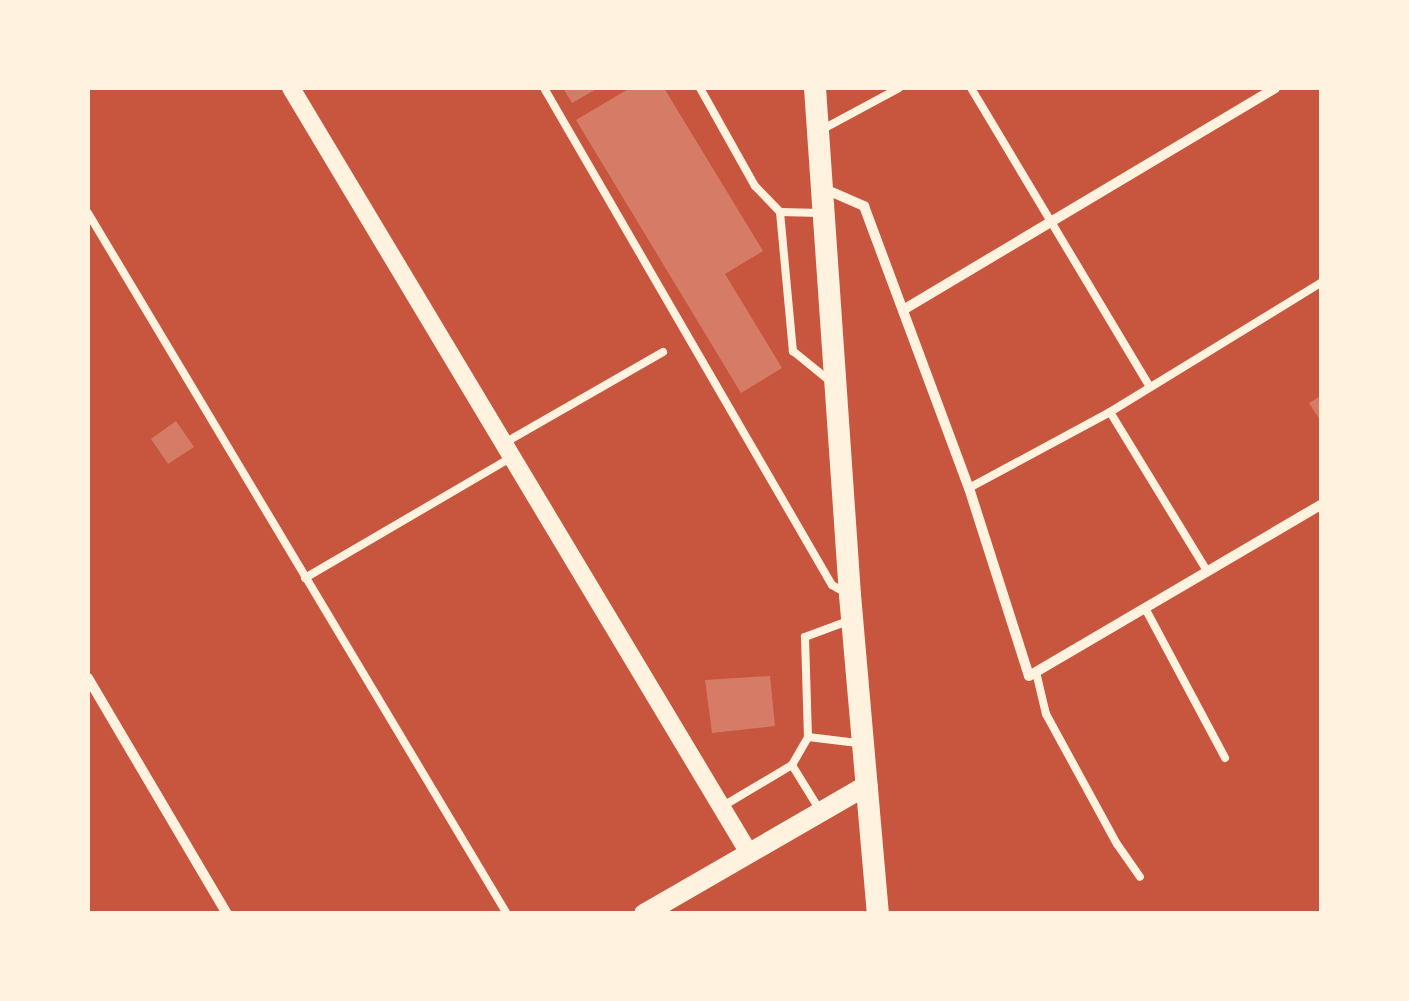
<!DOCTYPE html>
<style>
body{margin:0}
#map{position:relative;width:1409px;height:1001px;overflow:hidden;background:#c8553d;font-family:Arial,sans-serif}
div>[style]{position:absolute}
.building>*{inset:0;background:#d67c66}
.service>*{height:8px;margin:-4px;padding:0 4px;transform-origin:4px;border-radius:4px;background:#fff3e0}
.minor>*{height:10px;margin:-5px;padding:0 5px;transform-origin:5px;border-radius:5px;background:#fff3e0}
.tertiary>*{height:18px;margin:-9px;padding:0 9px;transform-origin:9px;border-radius:9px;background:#fff3e0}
.secondary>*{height:20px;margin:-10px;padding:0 10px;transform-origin:10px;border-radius:10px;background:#fff3e0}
.primary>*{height:22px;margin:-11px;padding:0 11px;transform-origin:11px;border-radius:11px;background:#fff3e0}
span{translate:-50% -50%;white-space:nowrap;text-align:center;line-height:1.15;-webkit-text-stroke:8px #fff3e0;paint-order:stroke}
.frame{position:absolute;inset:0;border:90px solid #fff3e0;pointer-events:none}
</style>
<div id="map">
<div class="building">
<i style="clip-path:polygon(563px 88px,598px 88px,572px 103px)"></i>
<i style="clip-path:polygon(630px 88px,664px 88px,763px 251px,725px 274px,782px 368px,741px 393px,576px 120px)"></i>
<i style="clip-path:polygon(1322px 395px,1322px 423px,1309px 403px)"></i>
<i style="clip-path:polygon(176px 421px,194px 447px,168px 464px,151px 439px)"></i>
<i style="clip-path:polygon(770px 676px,775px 726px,712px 733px,705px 680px)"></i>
</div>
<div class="service">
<i style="left:544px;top:88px;width:574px;rotate:59.91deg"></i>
<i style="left:832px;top:585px;width:16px;rotate:30deg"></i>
<i style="left:700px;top:88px;width:112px;rotate:60.7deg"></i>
<i style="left:755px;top:186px;width:36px;rotate:46deg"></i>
<i style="left:971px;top:88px;width:348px;rotate:59.1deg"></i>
<i style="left:823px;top:129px;width:86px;rotate:-28.3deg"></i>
<i style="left:88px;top:213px;width:817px;rotate:59.13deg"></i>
<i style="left:821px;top:213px;width:41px;rotate:-178.6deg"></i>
<i style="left:780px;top:212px;width:140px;rotate:84.7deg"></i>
<i style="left:793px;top:351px;width:49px;rotate:39.2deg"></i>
<i style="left:1110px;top:412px;width:186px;rotate:58.6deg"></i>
<i style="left:506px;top:442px;width:181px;rotate:-29.8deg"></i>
<i style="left:969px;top:488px;width:160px;rotate:-28.3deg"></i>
<i style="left:1110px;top:412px;width:249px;rotate:-31.5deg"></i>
<i style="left:305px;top:578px;width:238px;rotate:-30.3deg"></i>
<i style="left:1145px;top:608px;width:170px;rotate:61.9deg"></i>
<i style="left:848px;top:621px;width:46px;rotate:159.6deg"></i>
<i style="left:805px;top:637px;width:100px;rotate:88.3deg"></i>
<i style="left:808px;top:737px;width:50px;rotate:6.8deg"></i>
<i style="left:1036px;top:672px;width:43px;rotate:76.6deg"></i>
<i style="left:1046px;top:714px;width:148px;rotate:61.4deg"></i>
<i style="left:1117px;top:844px;width:40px;rotate:55.1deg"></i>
<i style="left:792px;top:765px;width:32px;rotate:-60deg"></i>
<i style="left:723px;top:806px;width:80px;rotate:-30.7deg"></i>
<i style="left:792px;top:765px;width:55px;rotate:58.3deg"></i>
</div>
<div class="minor">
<i style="left:825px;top:189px;width:43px;rotate:23.6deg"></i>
<i style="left:864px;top:206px;width:301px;rotate:69.6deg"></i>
<i style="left:969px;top:488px;width:197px;rotate:72.3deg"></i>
<i style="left:1029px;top:676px;width:340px;rotate:-30.4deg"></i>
<i style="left:903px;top:310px;width:433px;rotate:-30.8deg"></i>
<i style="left:88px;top:678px;width:274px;rotate:59.5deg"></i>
</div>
<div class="tertiary">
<i style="left:291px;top:88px;width:892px;rotate:59.09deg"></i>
</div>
<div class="secondary">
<i style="left:644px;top:914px;width:258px;rotate:-30deg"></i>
</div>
<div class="primary">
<i style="left:815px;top:88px;width:508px;rotate:86.05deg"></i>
<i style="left:850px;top:595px;width:320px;rotate:85deg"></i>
</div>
<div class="frame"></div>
</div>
